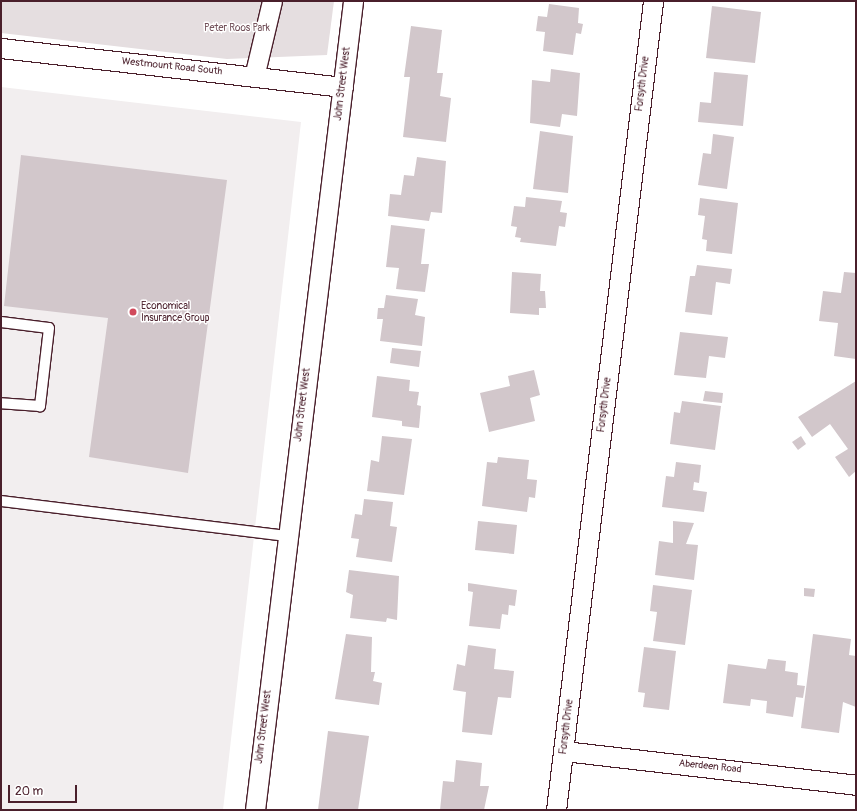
<!DOCTYPE html>
<style>
body{margin:0}
#map{position:relative;width:857px;height:811px;overflow:hidden;background:#fff;font-family:Pangolin,sans-serif}
div>[style]{position:absolute}
.built>*{inset:0;background:#f2eeef}
.green>*{inset:0;background:#e5dee0}
.building>*{inset:0;background:#d2c7cb}
.roads{filter:drop-shadow(1px 0 #4a1f2b) drop-shadow(-1px 0 #4a1f2b) drop-shadow(0 1px #4a1f2b) drop-shadow(0 -1px #4a1f2b)}
.service>*{height:10px;margin:-5px;padding:0 5px;transform-origin:5px;border-radius:5px;background:#fff}
.minor>*{height:19px;margin:-9.5px;padding:0 9.5px;transform-origin:9.5px;border-radius:9.5px;background:#fff}
.dots>*{width:11px;height:11px;translate:-50% -50%;box-sizing:border-box;border:2px solid #fff;border-radius:50%}
span{translate:-50% -50%;white-space:nowrap;text-align:center;line-height:1.15;-webkit-text-stroke:3px #fff;paint-order:stroke}
.park-label{font-size:10px;color:#714f58}
.street-label{font-size:10px;color:#4a1f2b}
.poi-label{font-size:10px;color:#4a1f2b}
.left{translate:0 -50%;text-align:left}
.frame{position:absolute;inset:0;border:2px solid #4a1f2b;pointer-events:none}
.scale{position:absolute;left:8px;top:785px;width:69px;height:18px;box-sizing:border-box;border:2px solid #4a1f2b;border-top:0;padding-left:5px;font-size:12px;line-height:14px;white-space:nowrap;color:#4a1f2b;-webkit-text-stroke:3px #fff;paint-order:stroke}
</style>
<div id="map">
<div class="built">
<i style="clip-path:polygon(1px 87px,301px 122px,223px 810px,1px 810px)"></i>
</div>
<div class="green">
<i style="clip-path:polygon(1px 1px,334px 1px,327px 55px,227px 59px,1px 33px)"></i>
</div>
<div class="building">
<i style="clip-path:polygon(549px 4px,579px 8px,578px 23px,583px 24px,581px 34px,576px 33px,573px 55px,543px 51px,545px 32px,536px 31px,538px 16px,547px 17px)"></i>
<i style="clip-path:polygon(712px 6px,761px 12px,755px 63px,706px 58px)"></i>
<i style="clip-path:polygon(411px 26px,442px 30px,437px 73px,443px 73px,440px 96px,451px 98px,446px 142px,403px 137px,410px 77px,404px 77px)"></i>
<i style="clip-path:polygon(551px 69px,580px 73px,577px 116px,562px 114px,560px 127px,530px 123px,532px 80px,550px 82px)"></i>
<i style="clip-path:polygon(714px 72px,748px 75px,743px 126px,698px 122px,700px 102px,711px 103px)"></i>
<i style="clip-path:polygon(540px 131px,573px 136px,568px 193px,533px 189px)"></i>
<i style="clip-path:polygon(713px 134px,734px 137px,727px 189px,698px 185px,703px 153px,711px 154px)"></i>
<i style="clip-path:polygon(21px 155px,227px 180px,188px 473px,89px 457px,108px 318px,4px 306px)"></i>
<i style="clip-path:polygon(417px 157px,446px 161px,442px 213px,431px 212px,429px 221px,388px 216px,390px 194px,401px 195px,404px 175px,414px 176px)"></i>
<i style="clip-path:polygon(526px 197px,562px 201px,560px 212px,567px 213px,565px 227px,559px 226px,556px 246px,520px 242px,521px 238px,515px 237px,517px 227px,511px 226px,514px 206px,525px 207px)"></i>
<i style="clip-path:polygon(700px 198px,738px 203px,732px 254px,706px 251px,707px 240px,702px 239px,705px 216px,698px 215px)"></i>
<i style="clip-path:polygon(391px 225px,425px 229px,421px 264px,429px 264px,425px 292px,396px 289px,399px 268px,386px 267px)"></i>
<i style="clip-path:polygon(697px 265px,732px 269px,730px 284px,716px 282px,712px 315px,685px 312px,690px 276px,695px 276px)"></i>
<i style="clip-path:polygon(512px 272px,541px 274px,540px 291px,545px 291px,546px 308px,539px 308px,539px 315px,510px 313px)"></i>
<i style="clip-path:polygon(844px 272px,856px 273px,856px 359px,834px 356px,838px 323px,819px 321px,823px 291px,841px 293px)"></i>
<i style="clip-path:polygon(386px 295px,418px 299px,415px 315px,425px 317px,422px 346px,380px 341px,383px 319px,377px 319px,378px 308px,384px 308px)"></i>
<i style="clip-path:polygon(680px 332px,728px 337px,725px 358px,709px 356px,706px 378px,674px 375px)"></i>
<i style="clip-path:polygon(392px 348px,421px 351px,419px 367px,390px 363px)"></i>
<i style="clip-path:polygon(534px 370px,540px 395px,530px 398px,535px 421px,489px 432px,480px 393px,510px 386px,508px 376px)"></i>
<i style="clip-path:polygon(377px 376px,410px 380px,409px 391px,419px 392px,417px 405px,421px 406px,419px 428px,402px 426px,402px 421px,372px 417px)"></i>
<i style="clip-path:polygon(856px 381px,856px 471px,849px 477px,835px 457px,848px 449px,830px 424px,812px 437px,798px 417px)"></i>
<i style="clip-path:polygon(705px 391px,723px 393px,722px 403px,703px 401px)"></i>
<i style="clip-path:polygon(682px 401px,721px 406px,715px 450px,670px 444px,674px 412px,680px 413px)"></i>
<i style="clip-path:polygon(382px 436px,412px 439px,404px 495px,367px 491px,371px 460px,379px 462px)"></i>
<i style="clip-path:polygon(801px 436px,806px 444px,798px 450px,792px 442px)"></i>
<i style="clip-path:polygon(498px 457px,529px 460px,527px 479px,537px 480px,535px 498px,529px 497px,527px 512px,482px 506px,487px 462px,497px 463px)"></i>
<i style="clip-path:polygon(676px 462px,701px 465px,699px 483px,694px 482px,693px 490px,707px 492px,704px 512px,662px 507px,666px 476px,674px 477px)"></i>
<i style="clip-path:polygon(364px 499px,393px 502px,390px 526px,397px 527px,392px 562px,356px 557px,359px 539px,351px 538px,355px 514px,362px 515px)"></i>
<i style="clip-path:polygon(478px 521px,517px 525px,514px 554px,475px 550px)"></i>
<i style="clip-path:polygon(673px 521px,694px 523px,686px 544px,698px 545px,694px 580px,655px 575px,659px 541px,673px 543px)"></i>
<i style="clip-path:polygon(349px 570px,399px 576px,397px 620px,387px 618px,386px 622px,350px 618px,353px 595px,346px 592px)"></i>
<i style="clip-path:polygon(468px 583px,517px 590px,515px 606px,509px 605px,508px 615px,502px 614px,500px 629px,469px 626px,473px 592px,468px 591px)"></i>
<i style="clip-path:polygon(653px 585px,692px 590px,685px 645px,653px 641px,657px 612px,650px 611px)"></i>
<i style="clip-path:polygon(804px 588px,815px 589px,814px 597px,804px 596px)"></i>
<i style="clip-path:polygon(346px 634px,372px 637px,371px 672px,375px 672px,373px 681px,382px 683px,379px 705px,335px 699px)"></i>
<i style="clip-path:polygon(813px 634px,851px 639px,849px 655px,856px 656px,856px 707px,843px 702px,839px 733px,801px 728px)"></i>
<i style="clip-path:polygon(468px 645px,496px 649px,494px 669px,514px 671px,511px 698px,498px 697px,492px 735px,462px 732px,466px 692px,453px 690px,457px 664px,465px 666px)"></i>
<i style="clip-path:polygon(644px 647px,676px 651px,669px 710px,643px 707px,645px 693px,638px 692px)"></i>
<i style="clip-path:polygon(768px 659px,786px 661px,785px 671px,798px 673px,797px 685px,805px 686px,803px 698px,796px 697px,793px 717px,766px 713px,767px 701px,751px 699px,750px 706px,723px 703px,728px 664px,766px 669px)"></i>
<i style="clip-path:polygon(328px 731px,369px 736px,358px 810px,318px 810px)"></i>
<i style="clip-path:polygon(456px 760px,482px 763px,480px 786px,489px 786px,484px 810px,440px 810px,443px 781px,454px 782px)"></i>
</div>
<div class="roads">
<div class="service">
<i style="left:1px;top:322px;width:48px;rotate:7.1deg"></i>
<i style="left:49px;top:328px;width:79px;rotate:96.6deg"></i>
<i style="left:40px;top:406px;width:39px;rotate:-176deg"></i>
<i style="left:1px;top:501px;width:287px;rotate:7deg"></i>
</div>
<div class="minor">
<i style="left:1px;top:48px;width:344px;rotate:6.5deg"></i>
<i style="left:254px;top:77px;width:78px;rotate:-76.7deg"></i>
<i style="left:564px;top:751px;width:294px;rotate:6.6deg"></i>
<i style="left:255px;top:810px;width:815px;rotate:-83.09deg"></i>
<i style="left:556px;top:810px;width:815px;rotate:-83.16deg"></i>
</div>
</div>
<div class="dots">
<i style="left:133px;top:312px;background:#d1495b"></i>
</div>
<div class="park-label">
<span style="left:237px;top:29px">Peter Roos Park</span>
</div>
<div class="street-label">
<span style="left:172px;top:67px;rotate:6deg">Westmount Road South</span>
<span style="left:343px;top:84px;rotate:-83deg">John Street West</span>
<span style="left:643px;top:84px;rotate:-83deg">Forsyth Drive</span>
<span style="left:303px;top:405px;rotate:-83deg">John Street West</span>
<span style="left:605px;top:405px;rotate:-83deg">Forsyth Drive</span>
<span style="left:264px;top:727px;rotate:-83deg">John Street West</span>
<span style="left:567px;top:727px;rotate:-83deg">Forsyth Drive</span>
<span style="left:710px;top:767px;rotate:6deg">Aberdeen Road</span>
</div>
<div class="poi-label">
<span class="left" style="left:141px;top:312px">Economical<br>Insurance Group</span>
</div>
<div class="frame"></div>
<div class="scale">20 m</div>
</div>
